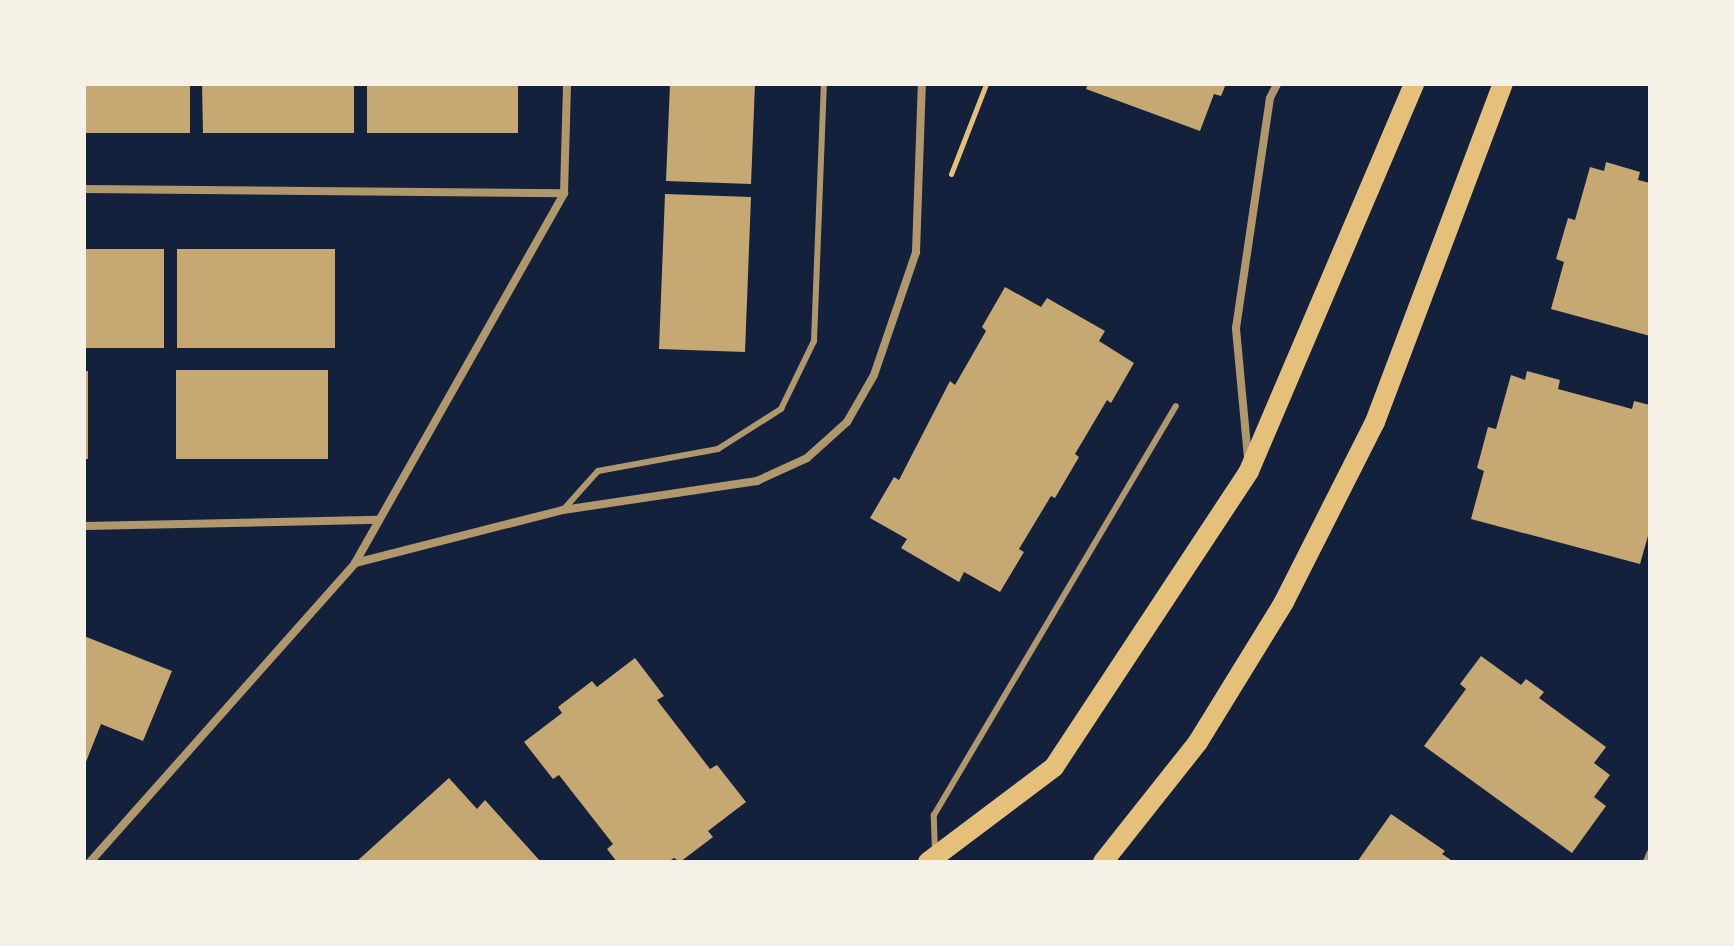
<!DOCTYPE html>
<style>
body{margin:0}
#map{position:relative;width:1734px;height:946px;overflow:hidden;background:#14213d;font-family:"Titillium Web",sans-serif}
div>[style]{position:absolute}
.building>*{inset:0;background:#c6a872}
.path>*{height:5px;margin:-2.5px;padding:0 2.5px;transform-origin:2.5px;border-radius:2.5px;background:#e5c07b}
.service>*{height:6px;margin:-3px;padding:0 3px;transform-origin:3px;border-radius:3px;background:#b1986c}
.minor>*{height:8px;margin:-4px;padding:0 4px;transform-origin:4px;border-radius:4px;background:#b1986c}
.primary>*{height:20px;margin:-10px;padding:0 10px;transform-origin:10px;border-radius:10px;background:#e5c07b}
span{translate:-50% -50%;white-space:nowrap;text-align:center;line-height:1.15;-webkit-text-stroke:8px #f6f1e7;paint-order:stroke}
.frame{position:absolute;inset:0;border:86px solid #f6f1e7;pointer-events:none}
</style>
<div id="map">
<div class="building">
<i style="clip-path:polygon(84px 84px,190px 84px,190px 133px,84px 133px)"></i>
<i style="clip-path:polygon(202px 84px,354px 84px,354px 133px,203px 133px)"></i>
<i style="clip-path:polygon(367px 84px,518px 84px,518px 133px,367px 133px)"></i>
<i style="clip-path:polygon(670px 84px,755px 84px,751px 184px,666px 181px)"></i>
<i style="clip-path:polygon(1088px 84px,1226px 84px,1221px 96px,1214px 94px,1200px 131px,1086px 89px)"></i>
<i style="clip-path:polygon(1606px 162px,1640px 172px,1638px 180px,1650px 183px,1650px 336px,1551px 309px,1564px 262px,1556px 259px,1568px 218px,1575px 220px,1590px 167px,1604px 171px)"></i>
<i style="clip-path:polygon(665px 194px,751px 197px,745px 352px,659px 349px)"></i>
<i style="clip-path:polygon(84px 249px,164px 249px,164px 348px,84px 348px)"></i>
<i style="clip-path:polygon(177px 249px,335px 249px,335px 348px,177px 348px)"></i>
<i style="clip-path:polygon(1005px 287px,1041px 307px,1047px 298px,1105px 331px,1099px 341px,1134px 363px,1111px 403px,1107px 400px,1075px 454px,1079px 457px,1055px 498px,1051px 496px,1019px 549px,1024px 552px,1000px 592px,964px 572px,959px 582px,901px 548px,907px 539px,870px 518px,894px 477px,899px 480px,950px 381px,955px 385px,986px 331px,982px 327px)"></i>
<i style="clip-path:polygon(176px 370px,328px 370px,328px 459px,176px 459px)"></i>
<i style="clip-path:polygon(84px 371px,88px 371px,88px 459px,84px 459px)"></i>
<i style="clip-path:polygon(1527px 371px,1560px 380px,1558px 389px,1632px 409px,1634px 401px,1650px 405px,1650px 529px,1640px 564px,1471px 519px,1484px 471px,1477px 468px,1488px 427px,1496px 429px,1511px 375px,1525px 380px)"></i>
<i style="clip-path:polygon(84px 636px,172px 671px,143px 741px,101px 724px,84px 767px)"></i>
<i style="clip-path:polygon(1481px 656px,1521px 685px,1526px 679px,1544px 692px,1539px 698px,1606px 747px,1594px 763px,1610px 775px,1594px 797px,1606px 806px,1572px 853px,1424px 746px,1466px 689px,1460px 684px)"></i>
<i style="clip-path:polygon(635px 658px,664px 696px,657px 700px,710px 769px,717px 765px,746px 802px,708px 831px,713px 837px,680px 862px,674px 858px,668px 862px,617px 862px,607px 849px,613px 844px,559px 775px,553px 779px,524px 742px,562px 713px,558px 707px,592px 681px,597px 687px)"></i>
<i style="clip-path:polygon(449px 778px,477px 809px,485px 800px,541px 862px,356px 862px)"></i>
<i style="clip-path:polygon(1391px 814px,1445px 851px,1442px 854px,1454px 862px,1357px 862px)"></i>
</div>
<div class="path">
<i style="left:951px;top:174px;width:97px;rotate:-68.7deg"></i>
</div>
<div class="service">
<i style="left:563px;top:510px;width:52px;rotate:-48.1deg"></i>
<i style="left:598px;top:471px;width:122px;rotate:-10.4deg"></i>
<i style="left:718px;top:449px;width:75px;rotate:-32.4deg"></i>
<i style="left:781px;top:409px;width:76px;rotate:-64.1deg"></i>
<i style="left:814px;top:341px;width:257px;rotate:-87.8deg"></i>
<i style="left:935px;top:852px;width:37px;rotate:-92deg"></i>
<i style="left:934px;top:815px;width:475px;rotate:-59.4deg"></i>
</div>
<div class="minor">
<i style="left:84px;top:189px;width:480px;rotate:0.5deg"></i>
<i style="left:1248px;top:458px;width:131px;rotate:-95.3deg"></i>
<i style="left:1236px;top:328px;width:232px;rotate:-81.6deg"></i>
<i style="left:1270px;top:98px;width:16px;rotate:-63deg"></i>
<i style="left:84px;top:526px;width:295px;rotate:-1.2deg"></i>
<i style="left:355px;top:563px;width:215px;rotate:-14.3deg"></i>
<i style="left:563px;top:510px;width:196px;rotate:-8.5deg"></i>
<i style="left:757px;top:481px;width:55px;rotate:-24.7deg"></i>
<i style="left:807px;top:458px;width:54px;rotate:-42deg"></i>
<i style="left:847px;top:422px;width:54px;rotate:-60.1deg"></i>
<i style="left:874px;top:375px;width:130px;rotate:-71.1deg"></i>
<i style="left:916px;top:252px;width:168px;rotate:-88deg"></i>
<i style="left:90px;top:862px;width:400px;rotate:-48.4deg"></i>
<i style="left:355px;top:563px;width:425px;rotate:-60.5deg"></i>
<i style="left:564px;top:193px;width:109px;rotate:-88.4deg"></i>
<i style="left:1647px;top:862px;width:9px;rotate:-69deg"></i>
</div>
<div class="primary">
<i style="left:928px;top:862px;width:158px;rotate:-37deg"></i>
<i style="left:1054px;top:767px;width:354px;rotate:-56.6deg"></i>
<i style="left:1249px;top:471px;width:421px;rotate:-66.9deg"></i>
<i style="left:1103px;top:862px;width:153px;rotate:-51.6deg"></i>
<i style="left:1198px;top:742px;width:164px;rotate:-58.4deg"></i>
<i style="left:1284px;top:602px;width:202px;rotate:-63.2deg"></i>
<i style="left:1375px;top:422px;width:361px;rotate:-69.3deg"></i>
</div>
<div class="frame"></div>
</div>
